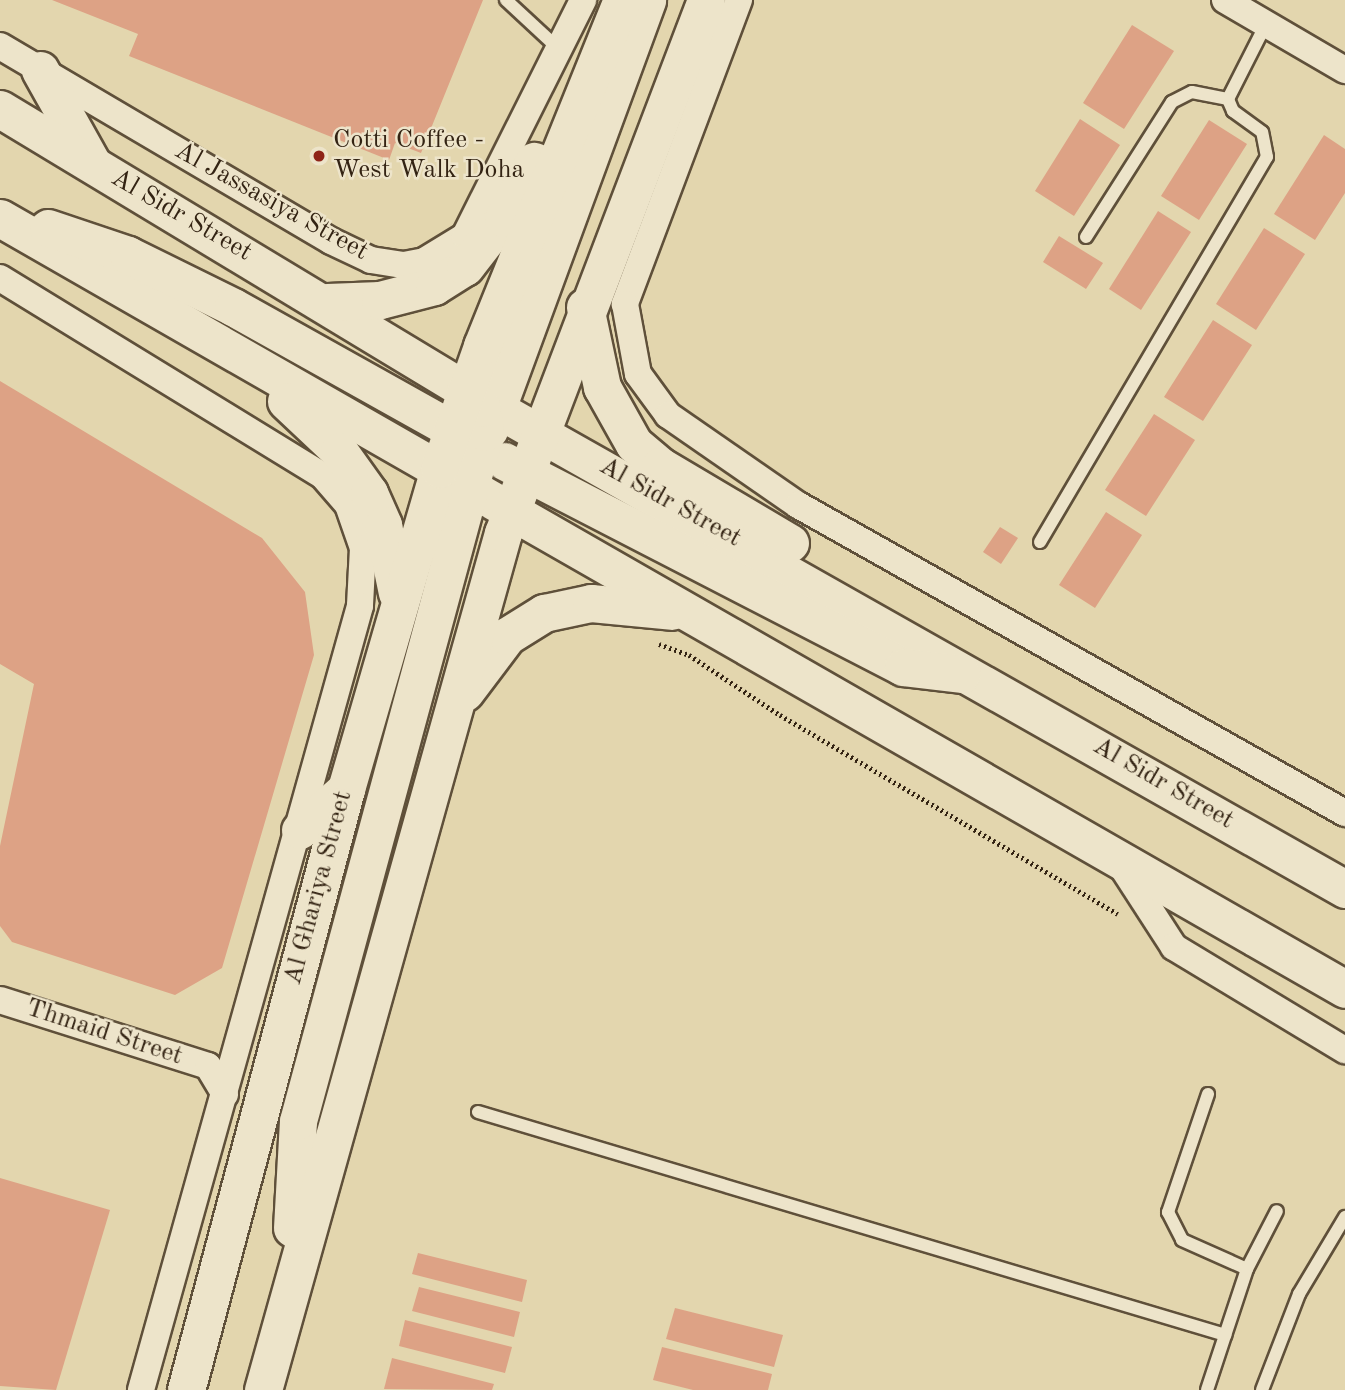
<!DOCTYPE html>
<style>
body{margin:0}
#map{position:relative;width:1345px;height:1390px;overflow:hidden;background:#e3d6ae;font-family:"Old Standard TT",serif}
div>[style]{position:absolute}
.building>*{inset:0;background:#dda285}
.path>*{height:4.5px;margin-top:-2.25px;transform-origin:0;background:repeating-linear-gradient(90deg,#332313 0 2px,transparent 0 5.5px)}
.roads{filter:drop-shadow(2px 0 #5f503a) drop-shadow(-2px 0 #5f503a) drop-shadow(0 2px #5f503a) drop-shadow(0 -2px #5f503a)}
.lane>*{height:12px;margin:-6px;padding:0 6px;transform-origin:6px;border-radius:6px;background:#ede4ca}
.street>*{height:26px;margin:-13px;padding:0 13px;transform-origin:13px;border-radius:13px;background:#ede4ca}
.secondary>*{height:37px;margin:-18.5px;padding:0 18.5px;transform-origin:18.5px;border-radius:18.5px;background:#ede4ca}
.dots>*{width:19px;height:19px;translate:-50% -50%;box-sizing:border-box;border:4px solid #ede4ca;border-radius:50%}
span{translate:-50% -50%;white-space:nowrap;text-align:center;line-height:1.15;-webkit-text-stroke:5px #ede4ca;paint-order:stroke}
.poi-label{font-size:26px;color:#332313}
.left{translate:0 -50%;text-align:left}
.street-label{font-size:26px;color:#332313}
</style>
<div id="map">
<div class="building">
<i style="clip-path:polygon(52px 0,483px 0,421px 153px,395px 143px,389px 160px,129px 56px,138px 34px)"></i>
<i style="clip-path:polygon(1132px 25px,1174px 51px,1124px 129px,1083px 103px)"></i>
<i style="clip-path:polygon(1080px 119px,1120px 145px,1074px 216px,1035px 191px)"></i>
<i style="clip-path:polygon(1209px 120px,1247px 144px,1199px 220px,1161px 196px)"></i>
<i style="clip-path:polygon(1324px 135px,1345px 149px,1345px 193px,1315px 240px,1274px 214px)"></i>
<i style="clip-path:polygon(1158px 211px,1191px 232px,1141px 310px,1109px 289px)"></i>
<i style="clip-path:polygon(1264px 228px,1305px 254px,1256px 330px,1216px 304px)"></i>
<i style="clip-path:polygon(1059px 236px,1103px 263px,1086px 289px,1043px 262px)"></i>
<i style="clip-path:polygon(1213px 320px,1252px 345px,1203px 421px,1164px 397px)"></i>
<i style="clip-path:polygon(0 381px,262px 538px,305px 592px,314px 655px,222px 968px,175px 995px,12px 942px,0 926px,0 846px,34px 684px,0 664px)"></i>
<i style="clip-path:polygon(1154px 414px,1195px 440px,1146px 516px,1105px 490px)"></i>
<i style="clip-path:polygon(1106px 512px,1142px 535px,1095px 608px,1059px 585px)"></i>
<i style="clip-path:polygon(1000px 527px,1018px 538px,1001px 564px,983px 552px)"></i>
<i style="clip-path:polygon(0 1178px,110px 1210px,56px 1390px,0 1386px)"></i>
<i style="clip-path:polygon(418px 1253px,527px 1280px,522px 1302px,412px 1274px)"></i>
<i style="clip-path:polygon(419px 1287px,520px 1312px,514px 1337px,412px 1311px)"></i>
<i style="clip-path:polygon(675px 1308px,783px 1335px,774px 1367px,666px 1339px)"></i>
<i style="clip-path:polygon(405px 1320px,512px 1347px,505px 1373px,399px 1346px)"></i>
<i style="clip-path:polygon(662px 1347px,772px 1374px,768px 1390px,693px 1390px,653px 1380px)"></i>
<i style="clip-path:polygon(392px 1358px,494px 1384px,492px 1390px,384px 1389px)"></i>
</div>
<div class="path">
<i style="left:659px;top:644px;width:32px;rotate:20deg"></i>
<i style="left:689px;top:655px;width:109px;rotate:33.4deg"></i>
<i style="left:780px;top:715px;width:392px;rotate:30.5deg"></i>
</div>
<div class="roads">
<div class="lane">
<i style="left:506px;top:0;width:72px;rotate:42.8deg"></i>
<i style="left:1086px;top:237px;width:160px;rotate:-57.5deg"></i>
<i style="left:1172px;top:102px;width:22px;rotate:-27deg"></i>
<i style="left:1192px;top:92px;width:37px;rotate:11deg"></i>
<i style="left:1040px;top:542px;width:447px;rotate:-59.5deg"></i>
<i style="left:1267px;top:157px;width:25px;rotate:-101deg"></i>
<i style="left:1262px;top:132px;width:36px;rotate:-144deg"></i>
<i style="left:1233px;top:111px;width:13px;rotate:-113deg"></i>
<i style="left:1228px;top:99px;width:84px;rotate:-63.1deg"></i>
<i style="left:1208px;top:1094px;width:125px;rotate:108.7deg"></i>
<i style="left:1168px;top:1212px;width:31px;rotate:63deg"></i>
<i style="left:1182px;top:1240px;width:71px;rotate:24deg"></i>
<i style="left:478px;top:1112px;width:780px;rotate:16.62deg"></i>
<i style="left:1207px;top:1390px;width:127px;rotate:-71.7deg"></i>
<i style="left:1247px;top:1269px;width:65px;rotate:-62.7deg"></i>
<i style="left:1262px;top:1390px;width:103px;rotate:-68.9deg"></i>
<i style="left:1299px;top:1294px;width:90px;rotate:-59.1deg"></i>
</div>
<div class="street">
<i style="left:739px;top:0;width:325px;rotate:110.6deg"></i>
<i style="left:625px;top:304px;width:71px;rotate:79.5deg"></i>
<i style="left:638px;top:374px;width:51px;rotate:53.8deg"></i>
<i style="left:668px;top:415px;width:158px;rotate:34.7deg"></i>
<i style="left:798px;top:505px;width:628px;rotate:29.38deg"></i>
<i style="left:1225px;top:0;width:139px;rotate:30.3deg"></i>
<i style="left:0;top:46px;width:384px;rotate:30.5deg"></i>
<i style="left:331px;top:241px;width:44px;rotate:25.4deg"></i>
<i style="left:371px;top:260px;width:33px;rotate:9deg"></i>
<i style="left:404px;top:265px;width:20px;rotate:-11deg"></i>
<i style="left:424px;top:261px;width:48px;rotate:-31.4deg"></i>
<i style="left:465px;top:236px;width:264px;rotate:-63.4deg"></i>
<i style="left:0;top:278px;width:379px;rotate:31.5deg"></i>
<i style="left:323px;top:476px;width:38px;rotate:49deg"></i>
<i style="left:348px;top:505px;width:46px;rotate:70.8deg"></i>
<i style="left:363px;top:548px;width:58px;rotate:93deg"></i>
<i style="left:360px;top:606px;width:814px;rotate:105.61deg"></i>
<i style="left:1119px;top:862px;width:101px;rotate:57.1deg"></i>
<i style="left:1174px;top:947px;width:200px;rotate:31.1deg"></i>
<i style="left:0;top:1000px;width:218px;rotate:17.6deg"></i>
<i style="left:208px;top:1066px;width:33px;rotate:59deg"></i>
</div>
<div class="secondary">
<i style="left:40px;top:70px;width:107px;rotate:60.8deg"></i>
<i style="left:0;top:109px;width:578px;rotate:31.13deg"></i>
<i style="left:495px;top:408px;width:977px;rotate:29.5deg"></i>
<i style="left:0;top:218px;width:1550px;rotate:29.82deg"></i>
<i style="left:48px;top:228px;width:84px;rotate:18.6deg"></i>
<i style="left:128px;top:255px;width:117px;rotate:26.3deg"></i>
<i style="left:233px;top:307px;width:273px;rotate:29.2deg"></i>
<i style="left:327px;top:302px;width:53px;rotate:-2.2deg"></i>
<i style="left:380px;top:300px;width:56px;rotate:-14.5deg"></i>
<i style="left:434px;top:286px;width:36px;rotate:-32deg"></i>
<i style="left:465px;top:267px;width:62px;rotate:-52.2deg"></i>
<i style="left:503px;top:218px;width:65px;rotate:-61.5deg"></i>
<i style="left:585px;top:307px;width:82px;rotate:78deg"></i>
<i style="left:602px;top:387px;width:65px;rotate:60.7deg"></i>
<i style="left:634px;top:444px;width:34px;rotate:40deg"></i>
<i style="left:660px;top:466px;width:151px;rotate:30.6deg"></i>
<i style="left:286px;top:401px;width:73px;rotate:43.3deg"></i>
<i style="left:339px;top:451px;width:52px;rotate:54.5deg"></i>
<i style="left:369px;top:493px;width:35px;rotate:66deg"></i>
<i style="left:383px;top:525px;width:69px;rotate:78.4deg"></i>
<i style="left:489px;top:430px;width:458px;rotate:-69.8deg"></i>
<i style="left:504px;top:461px;width:449px;rotate:27.3deg"></i>
<i style="left:903px;top:667px;width:59px;rotate:6.8deg"></i>
<i style="left:465px;top:692px;width:70px;rotate:-53.1deg"></i>
<i style="left:507px;top:636px;width:44px;rotate:-31.9deg"></i>
<i style="left:544px;top:613px;width:48px;rotate:-12deg"></i>
<i style="left:591px;top:603px;width:81px;rotate:5.6deg"></i>
<i style="left:300px;top:830px;width:62px;rotate:-41.7deg"></i>
<i style="left:292px;top:1228px;width:107px;rotate:-86.8deg"></i>
<i style="left:298px;top:1121px;width:714px;rotate:-74.82deg"></i>
<i style="left:485px;top:432px;width:24px;rotate:-97deg"></i>
<i style="left:482px;top:408px;width:25px;rotate:-133deg"></i>
<i style="left:186px;top:1390px;width:622px;rotate:-75.09deg"></i>
<i style="left:346px;top:789px;width:333px;rotate:-73.8deg"></i>
<i style="left:439px;top:469px;width:130px;rotate:-70.7deg"></i>
<i style="left:482px;top:346px;width:373px;rotate:-68deg"></i>
<i style="left:263px;top:1390px;width:890px;rotate:-74.36deg"></i>
<i style="left:503px;top:533px;width:570px;rotate:-69.15deg"></i>
</div>
</div>
<div class="dots">
<i style="left:319px;top:156px;background:#8f2418"></i>
</div>
<div class="poi-label">
<span class="left" style="left:333px;top:156px">Cotti Coffee -<br>West Walk Doha</span>
</div>
<div class="street-label">
<span style="left:271px;top:202px;rotate:29deg">Al Jassasiya Street</span>
<span style="left:181px;top:216px;rotate:30deg">Al Sidr Street</span>
<span style="left:670px;top:503px;rotate:29deg">Al Sidr Street</span>
<span style="left:1163px;top:784px;rotate:30deg">Al Sidr Street</span>
<span style="left:319px;top:888px;rotate:-75deg">Al Ghariya Street</span>
<span style="left:104px;top:1033px;rotate:18deg">Thmaid Street</span>
</div>
</div>
